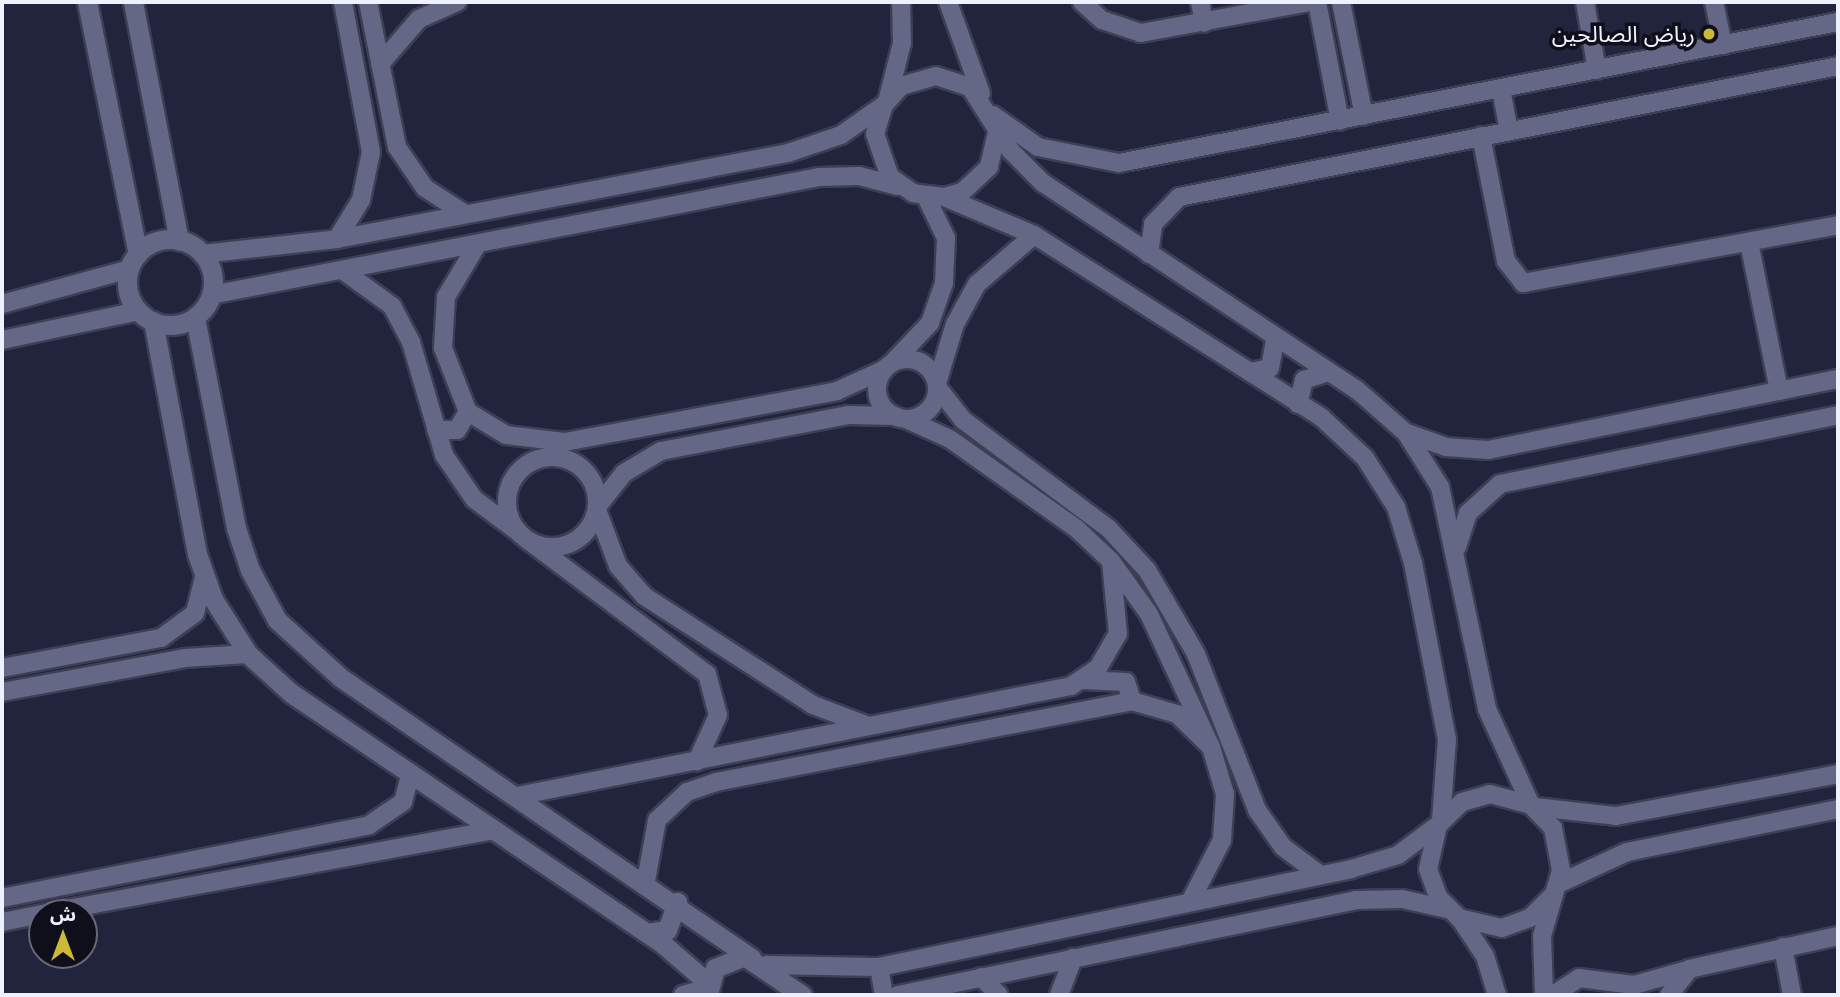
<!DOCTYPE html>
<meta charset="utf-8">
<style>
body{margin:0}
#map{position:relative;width:1840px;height:997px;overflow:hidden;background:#22243d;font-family:"Space Grotesk","Noto Sans Arabic",sans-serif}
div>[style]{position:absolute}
.roads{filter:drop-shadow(2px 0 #3e3e54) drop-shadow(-2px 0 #3e3e54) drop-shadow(0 2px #3e3e54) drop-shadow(0 -2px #3e3e54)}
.minor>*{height:18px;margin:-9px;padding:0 9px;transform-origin:9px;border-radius:9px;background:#646785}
.minor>.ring{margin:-9px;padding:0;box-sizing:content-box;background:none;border:18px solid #646785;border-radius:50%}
.tertiary>*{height:19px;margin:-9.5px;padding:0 9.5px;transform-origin:9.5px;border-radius:9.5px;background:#646785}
.tertiary>.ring{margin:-9.5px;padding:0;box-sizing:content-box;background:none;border:19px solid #646785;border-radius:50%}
.dots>*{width:19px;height:19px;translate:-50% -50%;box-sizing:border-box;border:4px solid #0e0f1a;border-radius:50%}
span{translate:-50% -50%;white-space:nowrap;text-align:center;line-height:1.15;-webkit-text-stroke:7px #0e0f1a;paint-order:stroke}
.poi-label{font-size:23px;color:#eff1ff}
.right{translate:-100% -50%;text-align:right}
.frame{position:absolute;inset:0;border:4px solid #eff1ff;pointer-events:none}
.north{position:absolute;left:28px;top:899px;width:70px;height:70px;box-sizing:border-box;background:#0e0f1a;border:2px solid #686976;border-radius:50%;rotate:0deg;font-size:19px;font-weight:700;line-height:28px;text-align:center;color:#eff1ff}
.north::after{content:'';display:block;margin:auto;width:24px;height:32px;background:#cdb938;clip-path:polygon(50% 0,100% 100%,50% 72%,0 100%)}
</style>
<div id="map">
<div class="roads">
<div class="minor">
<i style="left:368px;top:2px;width:148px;rotate:78.7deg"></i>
<i style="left:397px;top:147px;width:50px;rotate:55.7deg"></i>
<i style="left:425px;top:188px;width:48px;rotate:33deg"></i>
<i style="left:948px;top:2px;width:97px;rotate:70.1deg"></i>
<i style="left:1082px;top:2px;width:27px;rotate:42deg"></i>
<i style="left:1102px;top:20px;width:41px;rotate:18.4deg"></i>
<i style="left:1141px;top:33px;width:172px;rotate:-10.4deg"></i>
<i style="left:1200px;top:2px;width:21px;rotate:79deg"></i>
<i style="left:1317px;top:2px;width:121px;rotate:79.1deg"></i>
<i style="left:1341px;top:2px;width:116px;rotate:78.6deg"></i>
<i style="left:1585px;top:2px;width:69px;rotate:80deg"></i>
<i style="left:1714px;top:2px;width:44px;rotate:78.2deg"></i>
<i style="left:380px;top:64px;width:60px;rotate:-49.1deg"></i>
<i style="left:419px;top:19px;width:42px;rotate:-24.1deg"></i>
<i style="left:1501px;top:89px;width:43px;rotate:79.2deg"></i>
<i style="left:888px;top:98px;width:57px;rotate:-75.7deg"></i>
<i style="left:902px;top:43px;width:41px;rotate:-91.4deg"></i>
<i style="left:993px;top:115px;width:55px;rotate:35.4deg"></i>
<i style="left:1038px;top:147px;width:83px;rotate:11.2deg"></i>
<i style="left:1119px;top:163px;width:733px;rotate:-11.1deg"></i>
<i style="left:997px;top:132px;width:36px;rotate:103deg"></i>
<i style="left:989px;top:167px;width:37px;rotate:137deg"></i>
<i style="left:962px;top:192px;width:19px;rotate:164deg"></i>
<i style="left:944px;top:197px;width:31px;rotate:-173deg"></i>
<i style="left:913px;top:193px;width:28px;rotate:-145deg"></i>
<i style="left:890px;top:177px;width:46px;rotate:-109.2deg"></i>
<i style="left:875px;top:134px;width:30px;rotate:-73deg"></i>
<i style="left:884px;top:105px;width:25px;rotate:-48deg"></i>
<i style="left:901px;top:86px;width:36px;rotate:-16deg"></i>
<i style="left:936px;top:76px;width:36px;rotate:18deg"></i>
<i style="left:970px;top:87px;width:76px;rotate:57.4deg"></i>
<i style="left:1011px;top:151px;width:45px;rotate:45deg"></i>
<i style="left:1043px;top:183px;width:375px;rotate:33.4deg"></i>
<i style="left:1356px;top:389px;width:67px;rotate:41.3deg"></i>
<i style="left:1406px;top:433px;width:64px;rotate:57.8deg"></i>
<i style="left:1440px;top:487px;width:227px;rotate:78deg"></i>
<i style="left:1487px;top:709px;width:106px;rotate:65.4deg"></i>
<i style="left:1481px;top:136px;width:127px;rotate:78.7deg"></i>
<i style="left:1506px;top:261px;width:28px;rotate:52deg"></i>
<i style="left:1523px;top:283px;width:320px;rotate:-10.4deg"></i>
<i style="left:944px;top:197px;width:98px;rotate:22.9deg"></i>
<i style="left:1034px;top:235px;width:341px;rotate:32.4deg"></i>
<i style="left:1322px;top:418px;width:59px;rotate:42.9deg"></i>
<i style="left:1365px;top:458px;width:58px;rotate:57.7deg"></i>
<i style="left:1396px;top:507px;width:59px;rotate:73.1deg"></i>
<i style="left:1413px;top:563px;width:179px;rotate:79.1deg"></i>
<i style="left:1447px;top:739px;width:82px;rotate:94.2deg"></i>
<i style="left:337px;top:239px;width:46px;rotate:-58.4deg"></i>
<i style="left:361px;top:200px;width:49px;rotate:-78.2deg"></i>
<i style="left:371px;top:152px;width:153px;rotate:-100.6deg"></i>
<i style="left:1749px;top:242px;width:152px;rotate:78.6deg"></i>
<i style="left:477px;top:245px;width:61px;rotate:120.8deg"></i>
<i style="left:446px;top:297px;width:51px;rotate:93.4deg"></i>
<i style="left:443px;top:348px;width:69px;rotate:68.7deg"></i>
<i style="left:468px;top:412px;width:44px;rotate:31.2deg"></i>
<i style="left:506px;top:435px;width:59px;rotate:6.8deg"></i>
<i style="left:565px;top:442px;width:277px;rotate:-10.6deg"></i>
<i style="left:837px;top:391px;width:51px;rotate:-24.5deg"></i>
<i style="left:202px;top:254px;width:136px;rotate:-6.3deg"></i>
<i style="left:337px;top:239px;width:459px;rotate:-10.8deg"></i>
<i style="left:788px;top:153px;width:56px;rotate:-18.8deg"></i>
<i style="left:841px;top:135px;width:49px;rotate:-35deg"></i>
<i style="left:1149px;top:254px;width:30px;rotate:-82deg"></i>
<i style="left:1153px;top:224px;width:37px;rotate:-46deg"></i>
<i style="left:1179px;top:197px;width:672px;rotate:-11.24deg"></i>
<i style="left:345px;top:272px;width:58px;rotate:35.9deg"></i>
<i style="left:392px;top:306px;width:41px;rotate:62.2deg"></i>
<i style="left:411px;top:342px;width:118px;rotate:73.7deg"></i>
<i style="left:444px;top:455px;width:53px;rotate:55.7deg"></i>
<i style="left:474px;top:499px;width:54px;rotate:36.7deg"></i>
<i style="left:211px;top:295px;width:619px;rotate:-10.98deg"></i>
<i style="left:819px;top:177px;width:40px;rotate:-1.4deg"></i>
<i style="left:859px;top:176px;width:40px;rotate:14.4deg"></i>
<i style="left:2px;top:304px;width:133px;rotate:-15.3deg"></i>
<i style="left:2px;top:340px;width:139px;rotate:-12deg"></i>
<i class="ring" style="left:877px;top:359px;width:42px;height:42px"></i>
<i style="left:895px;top:360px;width:51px;rotate:-46.6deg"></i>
<i style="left:930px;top:323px;width:42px;rotate:-70.7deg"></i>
<i style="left:944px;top:283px;width:45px;rotate:-87.5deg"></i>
<i style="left:946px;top:238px;width:46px;rotate:-116deg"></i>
<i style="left:1250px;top:372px;width:20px;rotate:-11deg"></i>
<i style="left:1270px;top:368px;width:29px;rotate:-80deg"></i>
<i style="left:937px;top:383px;width:62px;rotate:-73deg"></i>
<i style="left:955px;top:324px;width:46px;rotate:-61.2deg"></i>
<i style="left:977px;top:284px;width:75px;rotate:-40.7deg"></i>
<i style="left:938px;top:388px;width:41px;rotate:52deg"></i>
<i style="left:963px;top:420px;width:182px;rotate:36.7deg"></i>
<i style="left:1109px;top:529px;width:56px;rotate:47.2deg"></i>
<i style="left:1147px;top:570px;width:97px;rotate:59.7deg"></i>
<i style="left:1196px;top:654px;width:168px;rotate:68.6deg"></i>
<i style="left:1257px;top:810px;width:45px;rotate:54.9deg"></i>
<i style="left:1283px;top:847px;width:45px;rotate:36.9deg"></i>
<i style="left:1298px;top:404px;width:25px;rotate:-76deg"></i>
<i style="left:1304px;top:380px;width:25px;rotate:-18deg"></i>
<i style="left:906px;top:419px;width:48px;rotate:24.4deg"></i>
<i style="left:950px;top:439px;width:156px;rotate:35.3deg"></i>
<i style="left:1077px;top:529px;width:47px;rotate:43.3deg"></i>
<i style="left:1111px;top:561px;width:65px;rotate:54.4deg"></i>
<i style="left:1149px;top:614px;width:147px;rotate:65deg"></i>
<i style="left:1211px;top:747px;width:49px;rotate:73.4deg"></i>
<i style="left:1225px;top:794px;width:46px;rotate:93.7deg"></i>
<i style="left:1222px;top:840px;width:70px;rotate:117.3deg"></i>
<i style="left:436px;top:430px;width:21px"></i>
<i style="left:457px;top:430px;width:21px;rotate:-59deg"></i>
<i style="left:1407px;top:433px;width:41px;rotate:19.7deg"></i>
<i style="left:1446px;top:447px;width:42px;rotate:4.1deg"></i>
<i style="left:1488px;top:450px;width:357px;rotate:-11.5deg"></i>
<i class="ring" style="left:507px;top:457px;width:72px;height:72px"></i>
<i style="left:597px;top:507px;width:43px;rotate:-51.5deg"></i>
<i style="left:624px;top:473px;width:43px;rotate:-30.7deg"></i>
<i style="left:661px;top:451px;width:190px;rotate:-10.9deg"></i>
<i style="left:848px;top:415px;width:47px;rotate:1.2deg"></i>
<i style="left:597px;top:510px;width:60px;rotate:69.4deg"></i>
<i style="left:618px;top:566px;width:40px;rotate:49deg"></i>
<i style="left:644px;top:596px;width:201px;rotate:32.8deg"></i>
<i style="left:813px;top:705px;width:57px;rotate:20.7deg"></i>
<i style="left:529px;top:541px;width:222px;rotate:36.8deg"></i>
<i style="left:707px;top:674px;width:42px;rotate:75deg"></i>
<i style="left:718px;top:715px;width:51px;rotate:114.5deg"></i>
<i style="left:1457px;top:547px;width:36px;rotate:-72deg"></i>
<i style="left:1468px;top:513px;width:43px;rotate:-42.2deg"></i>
<i style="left:1500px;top:484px;width:345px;rotate:-11.5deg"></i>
<i style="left:2px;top:668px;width:162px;rotate:-10.7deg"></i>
<i style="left:161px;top:638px;width:42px;rotate:-36.3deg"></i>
<i style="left:195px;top:613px;width:37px;rotate:-76deg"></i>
<i style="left:1083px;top:680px;width:43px;rotate:2.7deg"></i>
<i style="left:1126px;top:682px;width:20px;rotate:72deg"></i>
<i style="left:2px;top:692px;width:186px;rotate:-10.5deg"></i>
<i style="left:185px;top:658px;width:63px;rotate:-3.6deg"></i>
<i style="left:517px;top:796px;width:565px;rotate:-11.23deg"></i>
<i style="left:1071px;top:686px;width:32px;rotate:-34deg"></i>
<i style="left:1098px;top:668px;width:39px;rotate:-60deg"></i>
<i style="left:1118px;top:634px;width:73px;rotate:-95.5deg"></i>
<i style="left:1535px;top:807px;width:81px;rotate:6.3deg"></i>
<i style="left:1616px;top:816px;width:226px;rotate:-10.7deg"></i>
<i style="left:646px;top:881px;width:62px;rotate:-79.8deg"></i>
<i style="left:657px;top:820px;width:41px;rotate:-43deg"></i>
<i style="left:687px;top:792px;width:31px;rotate:-19deg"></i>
<i style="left:716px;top:782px;width:424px;rotate:-11deg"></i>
<i style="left:1132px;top:701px;width:47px;rotate:16.1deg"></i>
<i style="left:1177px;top:714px;width:47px;rotate:44.1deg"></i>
<i style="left:1558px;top:884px;width:76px;rotate:-24.9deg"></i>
<i style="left:1627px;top:852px;width:215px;rotate:-11.5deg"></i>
<i style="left:2px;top:898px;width:374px;rotate:-11.2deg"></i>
<i style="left:369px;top:825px;width:41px;rotate:-34.1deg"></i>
<i style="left:403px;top:802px;width:28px;rotate:-75deg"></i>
<i style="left:46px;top:913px;width:455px;rotate:-10.5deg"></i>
<i style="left:1461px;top:920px;width:43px;rotate:56.3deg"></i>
<i style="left:1485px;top:956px;width:41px;rotate:72.9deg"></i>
<i style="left:2px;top:922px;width:41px;rotate:-11.3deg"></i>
<i style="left:1783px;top:947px;width:49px;rotate:79.4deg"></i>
<i style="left:766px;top:965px;width:113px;rotate:1deg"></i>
<i style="left:879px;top:967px;width:482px;rotate:-11.7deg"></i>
<i style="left:1351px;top:869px;width:49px;rotate:-16.6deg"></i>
<i style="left:1398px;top:855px;width:50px;rotate:-36.9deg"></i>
<i style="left:879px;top:967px;width:28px;rotate:80deg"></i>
<i style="left:981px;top:977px;width:25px;rotate:45deg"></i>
<i style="left:683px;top:995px;width:25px;rotate:-16deg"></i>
<i style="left:898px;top:995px;width:468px;rotate:-11.7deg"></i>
<i style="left:1356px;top:900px;width:46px;rotate:-1.2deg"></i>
<i style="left:1402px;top:899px;width:46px;rotate:12.5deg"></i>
<i style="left:1059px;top:995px;width:40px;rotate:-69deg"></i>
<i style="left:1544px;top:995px;width:59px;rotate:-91.9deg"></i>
<i style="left:1542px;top:936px;width:69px;rotate:-73.9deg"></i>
<i style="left:1561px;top:870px;width:43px;rotate:-100.8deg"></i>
<i style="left:1553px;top:828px;width:32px;rotate:-134deg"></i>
<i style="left:1531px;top:805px;width:42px;rotate:-165deg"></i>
<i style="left:1490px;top:794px;width:29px;rotate:164deg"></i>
<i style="left:1462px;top:802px;width:33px;rotate:136deg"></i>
<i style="left:1438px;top:825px;width:45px;rotate:102.8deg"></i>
<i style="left:1428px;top:869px;width:30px;rotate:70deg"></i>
<i style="left:1438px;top:897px;width:30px;rotate:45deg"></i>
<i style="left:1459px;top:918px;width:44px;rotate:13.1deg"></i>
<i style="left:1502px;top:928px;width:30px;rotate:-20deg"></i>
<i style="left:1530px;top:918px;width:30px;rotate:-45deg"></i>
<i style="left:1553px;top:995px;width:31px;rotate:-33deg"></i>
<i style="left:1579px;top:978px;width:55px;rotate:7.3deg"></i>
<i style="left:1634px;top:985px;width:52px;rotate:-15.6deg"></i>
<i style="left:1669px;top:995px;width:33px;rotate:-52deg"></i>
<i style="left:1689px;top:969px;width:153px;rotate:-12.5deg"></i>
</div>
<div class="tertiary">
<i style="left:87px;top:2px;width:257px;rotate:78.6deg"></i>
<i style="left:133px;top:2px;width:243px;rotate:79.1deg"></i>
<i class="ring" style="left:127px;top:239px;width:67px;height:67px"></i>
<i style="left:195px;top:317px;width:215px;rotate:79deg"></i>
<i style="left:236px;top:528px;width:44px;rotate:71.6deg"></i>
<i style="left:250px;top:570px;width:57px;rotate:61.6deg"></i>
<i style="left:277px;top:620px;width:86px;rotate:42.2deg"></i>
<i style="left:341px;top:678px;width:497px;rotate:34.3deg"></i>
<i style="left:153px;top:321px;width:237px;rotate:79.3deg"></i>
<i style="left:197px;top:554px;width:48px;rotate:70.4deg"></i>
<i style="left:213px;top:599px;width:65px;rotate:57.5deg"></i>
<i style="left:248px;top:654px;width:58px;rotate:42.2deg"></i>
<i style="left:291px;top:693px;width:450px;rotate:34deg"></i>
<i style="left:664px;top:945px;width:58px;rotate:40.8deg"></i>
<i style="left:647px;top:933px;width:20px;rotate:-9deg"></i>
<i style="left:667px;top:930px;width:30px;rotate:-70deg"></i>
<i style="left:708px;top:994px;width:27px;rotate:-75deg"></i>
<i style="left:715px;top:968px;width:31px;rotate:-22deg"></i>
<i style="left:744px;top:956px;width:70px;rotate:33.9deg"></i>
</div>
</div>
<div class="dots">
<i style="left:1709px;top:34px;background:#cdb938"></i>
</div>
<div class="poi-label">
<span class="right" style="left:1695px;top:34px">رياض الصالحين</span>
</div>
<div class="frame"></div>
<div class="north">ش</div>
</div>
